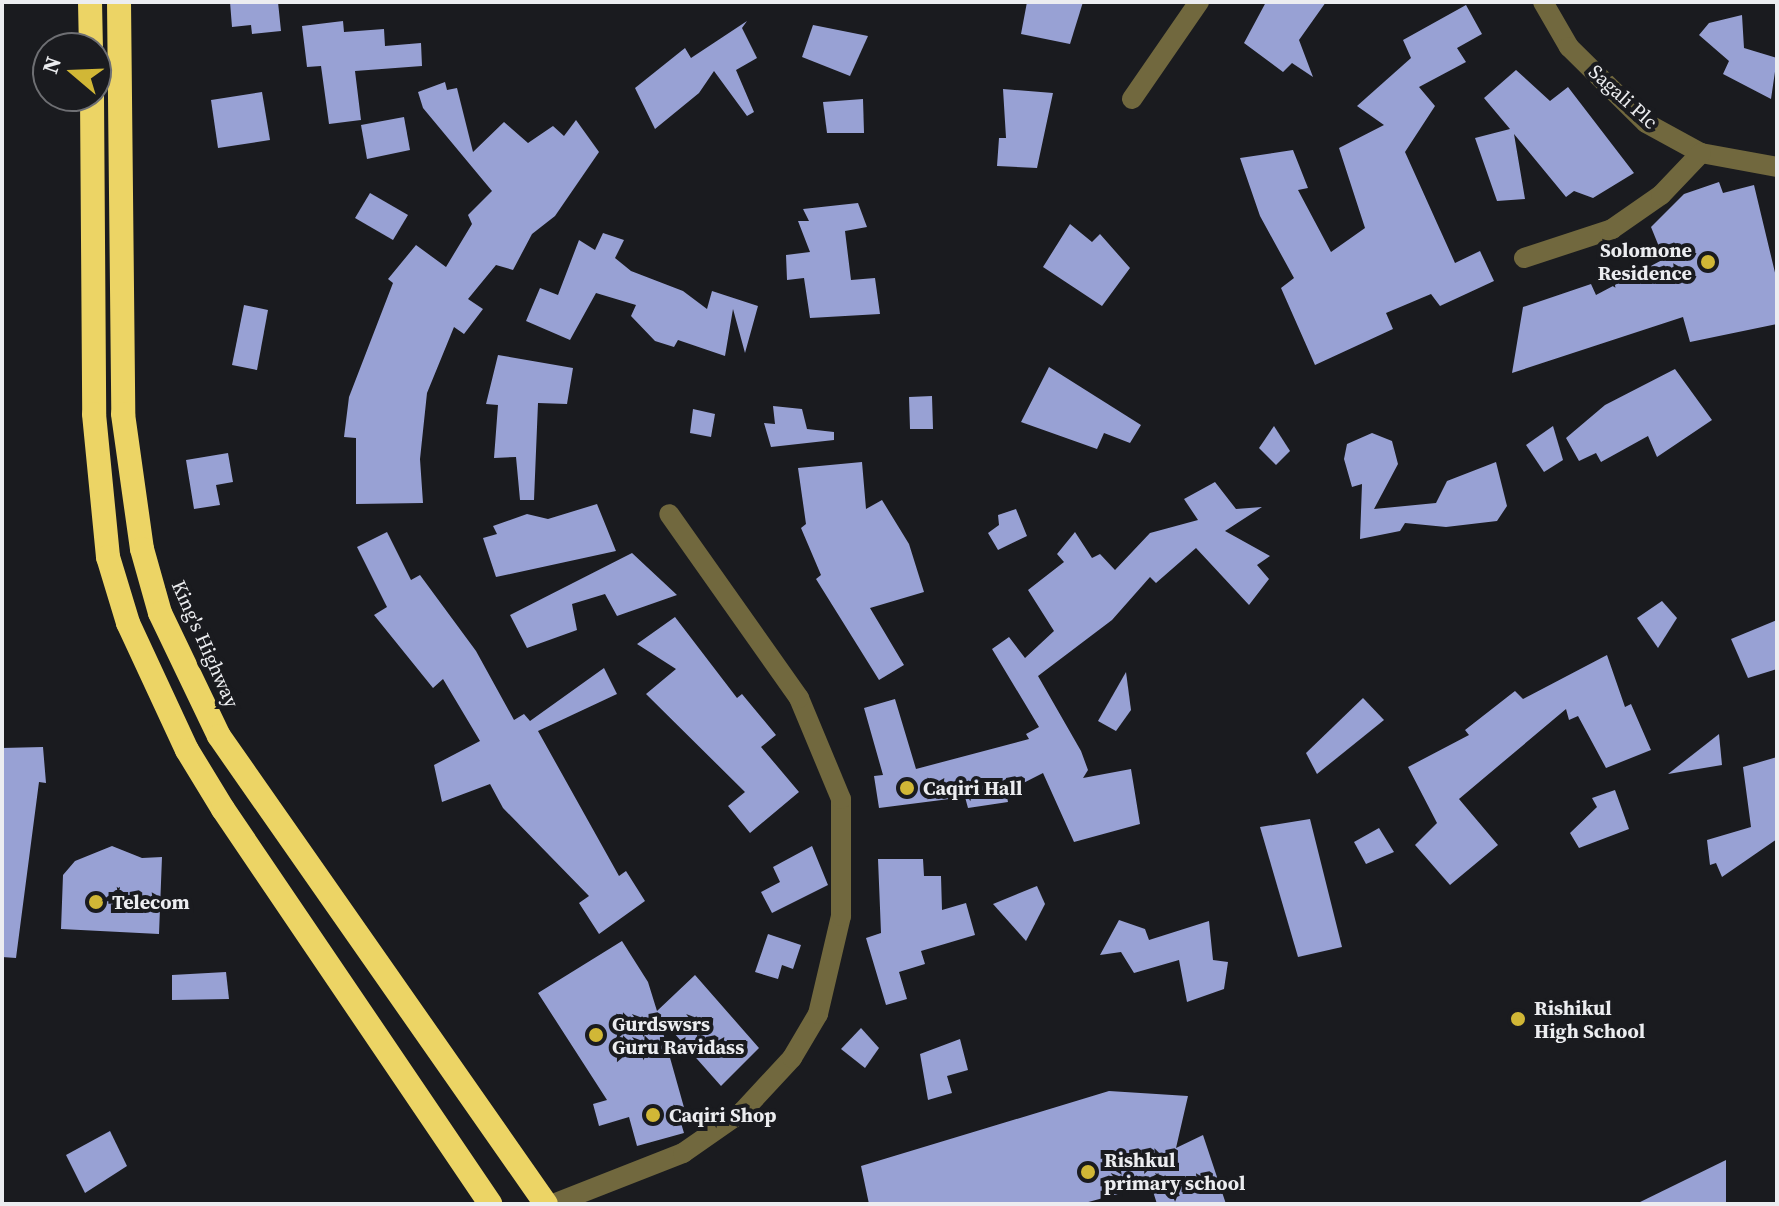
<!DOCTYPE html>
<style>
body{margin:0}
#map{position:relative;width:1779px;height:1206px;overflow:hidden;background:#1a1b1f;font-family:"Source Serif 4",serif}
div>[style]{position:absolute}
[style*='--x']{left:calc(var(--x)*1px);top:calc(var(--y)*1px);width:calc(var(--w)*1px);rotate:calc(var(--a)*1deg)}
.building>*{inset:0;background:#98a1d4}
.street>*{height:20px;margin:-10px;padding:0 10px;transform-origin:10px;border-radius:10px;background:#71683e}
.highway>*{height:24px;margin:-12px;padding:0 12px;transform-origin:12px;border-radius:12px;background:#ecd465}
.dots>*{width:22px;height:22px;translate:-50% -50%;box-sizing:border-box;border:4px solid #1a1b1f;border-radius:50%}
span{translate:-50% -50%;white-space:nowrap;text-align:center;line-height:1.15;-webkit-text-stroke:8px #1a1b1f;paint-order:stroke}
.street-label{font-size:20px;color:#ecedf0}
.poi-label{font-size:20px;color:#ecedf0;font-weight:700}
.right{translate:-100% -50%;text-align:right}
.left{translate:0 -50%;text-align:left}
.frame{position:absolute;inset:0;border:4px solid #ecedf0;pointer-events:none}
.north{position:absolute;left:32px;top:32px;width:80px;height:80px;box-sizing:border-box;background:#1a1b1f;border:2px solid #6e6f73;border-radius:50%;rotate:289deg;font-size:22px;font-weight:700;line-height:32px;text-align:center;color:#ecedf0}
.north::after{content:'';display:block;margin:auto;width:28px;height:36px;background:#d1b736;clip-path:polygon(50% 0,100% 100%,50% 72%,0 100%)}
</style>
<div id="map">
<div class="building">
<i style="clip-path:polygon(230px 2px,278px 2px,281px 31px,252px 34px,251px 25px,232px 27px)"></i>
<i style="clip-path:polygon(1027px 2px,1083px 2px,1070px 44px,1021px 34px)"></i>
<i style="clip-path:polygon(1266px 2px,1326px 2px,1299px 40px,1313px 77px,1292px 63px,1283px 72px,1244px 43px)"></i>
<i style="clip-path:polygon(1466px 5px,1482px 34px,1457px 48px,1466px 62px,1419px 87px,1435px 106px,1405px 152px,1455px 263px,1480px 251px,1494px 281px,1440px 306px,1431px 294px,1386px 313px,1393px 329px,1315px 365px,1281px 288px,1294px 278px,1260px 216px,1240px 158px,1293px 150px,1308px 188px,1298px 190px,1331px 252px,1365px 228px,1339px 148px,1384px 125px,1357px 106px,1411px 58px,1403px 40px)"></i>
<i style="clip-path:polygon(1742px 15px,1744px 48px,1777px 58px,1771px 99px,1723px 74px,1729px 61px,1699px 35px,1709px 23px)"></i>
<i style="clip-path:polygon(343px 21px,344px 32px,384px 29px,385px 46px,421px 43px,422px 66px,355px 71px,361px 120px,329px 124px,321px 66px,307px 67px,302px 26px)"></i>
<i style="clip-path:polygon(747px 21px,742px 28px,757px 58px,736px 70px,754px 112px,747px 116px,714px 71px,699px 93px,655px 129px,635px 88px,685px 48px,691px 58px)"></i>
<i style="clip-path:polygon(813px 25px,868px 36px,850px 76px,802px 57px)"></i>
<i style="clip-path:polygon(1516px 70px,1550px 101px,1568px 87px,1634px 173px,1593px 198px,1574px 191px,1566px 197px,1514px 134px,1525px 199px,1497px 201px,1475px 138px,1510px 129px,1484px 98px)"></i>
<i style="clip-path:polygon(445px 82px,447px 90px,457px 88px,473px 152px,504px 122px,528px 143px,553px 126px,564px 136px,576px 120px,599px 152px,555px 216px,532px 234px,513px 270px,496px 265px,468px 299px,483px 309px,464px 334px,454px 327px,427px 393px,420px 459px,423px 503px,356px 504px,356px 438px,344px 437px,349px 397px,393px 283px,388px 279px,416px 245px,446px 267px,472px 224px,468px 215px,492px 191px,423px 108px,418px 92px)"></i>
<i style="clip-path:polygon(1003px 89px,1053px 93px,1037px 168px,997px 166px,999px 138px,1006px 138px)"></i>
<i style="clip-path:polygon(262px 92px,270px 140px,218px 148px,211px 100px)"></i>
<i style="clip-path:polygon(863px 99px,864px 133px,827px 133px,823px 102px)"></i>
<i style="clip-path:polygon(404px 117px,410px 150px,367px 159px,361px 125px)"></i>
<i style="clip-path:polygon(1719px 182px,1723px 193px,1754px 185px,1777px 281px,1777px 324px,1690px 342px,1683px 317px,1512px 373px,1523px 307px,1591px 284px,1596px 295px,1664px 259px,1651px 227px,1684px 194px)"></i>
<i style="clip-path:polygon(370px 193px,408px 215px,393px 240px,355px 218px)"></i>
<i style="clip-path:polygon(858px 203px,867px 227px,845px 231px,851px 280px,875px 278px,880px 314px,810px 318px,804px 278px,787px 280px,786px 255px,810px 252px,798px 221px,809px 221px,803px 209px)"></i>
<i style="clip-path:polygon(1070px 224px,1092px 242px,1100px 234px,1130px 268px,1102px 306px,1043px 267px)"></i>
<i style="clip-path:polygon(603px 233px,624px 240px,615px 258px,631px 271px,683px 291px,707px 309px,712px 291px,758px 306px,745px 353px,733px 309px,725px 356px,678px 340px,674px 347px,655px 341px,631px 316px,636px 305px,596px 293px,570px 340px,526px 321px,540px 288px,558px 295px,579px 240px,595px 250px)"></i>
<i style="clip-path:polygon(244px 305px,268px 310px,257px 370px,232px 365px)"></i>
<i style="clip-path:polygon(498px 355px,573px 368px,567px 404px,538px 403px,534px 500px,520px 500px,516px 457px,494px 458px,498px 405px,486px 404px)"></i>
<i style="clip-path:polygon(1049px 367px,1141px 425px,1130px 443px,1104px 433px,1097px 449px,1021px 422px)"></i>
<i style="clip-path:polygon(1675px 369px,1712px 420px,1657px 457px,1648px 436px,1601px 462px,1596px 453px,1579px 461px,1566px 438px,1605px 405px)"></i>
<i style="clip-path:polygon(932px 396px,933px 429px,910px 429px,909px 397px)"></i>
<i style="clip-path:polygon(773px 406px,802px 409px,807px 429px,834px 432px,834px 440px,771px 447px,764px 423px,775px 424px)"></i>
<i style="clip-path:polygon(693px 409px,715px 414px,711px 437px,690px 433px)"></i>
<i style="clip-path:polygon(1274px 426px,1290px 451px,1276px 465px,1259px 448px)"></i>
<i style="clip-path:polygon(1553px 426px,1563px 460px,1544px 472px,1526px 445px)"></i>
<i style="clip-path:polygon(1372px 433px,1392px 441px,1398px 464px,1374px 509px,1436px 503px,1447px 481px,1496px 462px,1507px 506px,1497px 521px,1446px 527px,1405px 523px,1400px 531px,1360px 539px,1362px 484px,1352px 487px,1344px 459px,1347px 444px)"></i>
<i style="clip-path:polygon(228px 453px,233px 482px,216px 485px,220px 505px,194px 509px,186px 460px)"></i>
<i style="clip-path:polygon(862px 462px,866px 509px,882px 500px,909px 544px,924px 592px,870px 608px,904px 665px,879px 680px,816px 579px,821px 575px,801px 528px,806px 524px,798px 468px)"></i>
<i style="clip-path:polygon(1215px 482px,1236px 509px,1262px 507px,1225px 531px,1270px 556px,1257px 565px,1269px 579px,1249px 605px,1196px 548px,1156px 583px,1150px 577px,1112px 620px,1038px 676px,1081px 751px,1088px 770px,1083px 778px,1131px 769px,1140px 824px,1074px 842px,1043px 773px,1006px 792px,1008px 802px,968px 808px,965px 797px,879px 808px,874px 776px,883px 775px,864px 708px,895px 699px,916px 769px,1029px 739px,1026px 734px,1039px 727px,992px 649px,1009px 637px,1025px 658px,1054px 631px,1028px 590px,1064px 562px,1057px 554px,1075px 532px,1092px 558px,1100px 554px,1115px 570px,1150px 533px,1198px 520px,1184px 499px)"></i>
<i style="clip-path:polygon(597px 504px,616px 551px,496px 577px,483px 538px,497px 534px,493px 526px,527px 514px,548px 519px)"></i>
<i style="clip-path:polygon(1016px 509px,1027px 536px,998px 550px,988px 533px,999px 525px,998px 515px)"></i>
<i style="clip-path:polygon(387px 532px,411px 580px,420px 575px,476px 651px,514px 720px,524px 714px,530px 721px,604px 668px,617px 694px,538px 731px,619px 876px,626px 871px,645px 901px,599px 934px,579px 903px,589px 896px,503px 808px,490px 784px,442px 802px,434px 765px,480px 741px,443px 679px,433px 688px,374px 615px,387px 607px,357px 547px)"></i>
<i style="clip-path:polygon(632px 553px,677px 595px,617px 616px,605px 594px,572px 604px,577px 630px,527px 648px,510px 615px)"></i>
<i style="clip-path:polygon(1662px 601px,1677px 618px,1658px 648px,1637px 618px)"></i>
<i style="clip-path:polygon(675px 617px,737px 698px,742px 694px,776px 735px,761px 747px,799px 792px,750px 833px,728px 806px,745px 792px,646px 694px,676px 669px,637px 644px)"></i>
<i style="clip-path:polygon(1777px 620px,1777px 669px,1748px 678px,1731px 639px)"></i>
<i style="clip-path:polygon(1607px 655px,1625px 707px,1631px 704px,1651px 750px,1606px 768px,1578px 716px,1569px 720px,1566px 709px,1459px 799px,1498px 845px,1450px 885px,1415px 845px,1437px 823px,1408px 767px,1469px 735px,1465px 730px,1515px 691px,1523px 699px)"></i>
<i style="clip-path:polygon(1126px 672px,1131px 710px,1116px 731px,1098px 721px)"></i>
<i style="clip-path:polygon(1363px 698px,1384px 720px,1317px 774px,1306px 753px)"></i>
<i style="clip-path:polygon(1719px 734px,1722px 765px,1668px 774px)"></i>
<i style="clip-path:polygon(43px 747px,46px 783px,39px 782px,16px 958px,2px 957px,2px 748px)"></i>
<i style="clip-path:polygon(1777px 757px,1777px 839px,1722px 877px,1716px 863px,1710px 865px,1707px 840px,1751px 827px,1743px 767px)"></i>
<i style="clip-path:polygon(1615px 790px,1629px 829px,1579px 848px,1570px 833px,1597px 807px,1592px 798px)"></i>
<i style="clip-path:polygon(1310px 819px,1342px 947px,1298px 957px,1260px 827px)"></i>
<i style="clip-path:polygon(1379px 828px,1394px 852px,1366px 864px,1354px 842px)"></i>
<i style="clip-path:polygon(112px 846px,142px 858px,162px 857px,159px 934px,61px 929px,63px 875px,75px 861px)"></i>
<i style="clip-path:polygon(812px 846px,828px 885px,772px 913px,761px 892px,780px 882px,773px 867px)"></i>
<i style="clip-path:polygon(878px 859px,923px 859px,924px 876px,941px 876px,942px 910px,966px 903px,975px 935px,921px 951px,925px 964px,899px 972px,907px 999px,886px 1005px,866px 938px,881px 933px)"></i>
<i style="clip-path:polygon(1037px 886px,1045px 904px,1026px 941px,993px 904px)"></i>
<i style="clip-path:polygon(1119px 920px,1145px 929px,1149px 940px,1209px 921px,1213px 960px,1228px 962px,1224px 989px,1187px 1002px,1179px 960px,1134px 973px,1121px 952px,1100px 955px)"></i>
<i style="clip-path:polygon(768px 934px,801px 945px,793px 969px,782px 965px,778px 979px,755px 972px)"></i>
<i style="clip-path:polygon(622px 941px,648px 982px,657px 1011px,695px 975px,759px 1048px,721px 1086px,658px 1015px,685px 1111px,678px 1113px,684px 1133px,637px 1146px,629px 1117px,599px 1126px,593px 1104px,607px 1100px,538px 993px)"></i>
<i style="clip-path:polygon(226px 972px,229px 999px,172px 1000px,172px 975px)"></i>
<i style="clip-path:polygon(861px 1028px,879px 1048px,865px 1068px,841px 1049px)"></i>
<i style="clip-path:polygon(960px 1039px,968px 1070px,947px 1076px,952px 1093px,928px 1100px,920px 1054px)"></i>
<i style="clip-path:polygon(1109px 1091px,1188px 1096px,1176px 1148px,1203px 1135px,1226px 1204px,1157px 1204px,1151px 1185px,1081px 1204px,869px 1204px,861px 1166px)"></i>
<i style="clip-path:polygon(110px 1131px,127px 1166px,85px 1193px,66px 1155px)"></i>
<i style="clip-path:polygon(1726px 1160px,1726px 1204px,1636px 1204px)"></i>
</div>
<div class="street">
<i style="--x:1543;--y:2;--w:52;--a:60"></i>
<i style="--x:1569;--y:47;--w:108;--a:44.6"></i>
<i style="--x:1646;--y:123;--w:63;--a:28.6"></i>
<i style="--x:1701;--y:153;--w:77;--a:10.4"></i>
<i style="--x:1132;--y:99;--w:118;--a:-55.4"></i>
<i style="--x:1524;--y:258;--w:93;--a:-18.2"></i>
<i style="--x:1612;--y:229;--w:60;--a:-34.8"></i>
<i style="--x:1661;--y:195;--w:58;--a:-46.4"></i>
<i style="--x:553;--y:1204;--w:140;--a:-21.4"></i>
<i style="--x:683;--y:1153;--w:72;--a:-34.8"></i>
<i style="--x:742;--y:1112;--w:74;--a:-47.2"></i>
<i style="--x:792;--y:1058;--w:51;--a:-59.4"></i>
<i style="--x:818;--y:1014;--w:101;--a:-76.8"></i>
<i style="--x:841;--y:916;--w:117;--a:-90"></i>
<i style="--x:841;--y:799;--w:109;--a:-112.6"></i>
<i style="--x:799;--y:698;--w:225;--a:-125.2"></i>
</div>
<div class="highway">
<i style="--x:90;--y:2;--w:46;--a:88.8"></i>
<i style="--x:119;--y:2;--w:412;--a:89.4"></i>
<i style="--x:123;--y:414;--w:136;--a:82"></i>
<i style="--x:142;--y:549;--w:66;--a:74.3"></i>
<i style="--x:160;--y:613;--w:136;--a:64.4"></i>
<i style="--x:219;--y:736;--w:571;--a:55.06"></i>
<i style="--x:92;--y:96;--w:318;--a:89.6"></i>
<i style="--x:94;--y:414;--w:144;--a:84.4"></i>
<i style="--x:108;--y:557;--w:69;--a:73.1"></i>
<i style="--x:128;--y:623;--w:140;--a:65.1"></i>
<i style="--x:187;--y:750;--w:69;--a:58.6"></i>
<i style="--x:223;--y:809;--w:477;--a:55.9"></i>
</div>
<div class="dots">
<i style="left:1708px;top:262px;background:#d1b736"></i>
<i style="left:907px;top:788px;background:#d1b736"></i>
<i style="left:96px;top:902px;background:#d1b736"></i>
<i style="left:1518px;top:1019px;background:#d1b736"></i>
<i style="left:596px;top:1035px;background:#d1b736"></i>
<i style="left:653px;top:1115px;background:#d1b736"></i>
<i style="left:1088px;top:1172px;background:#d1b736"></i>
</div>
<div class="street-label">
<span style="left:1623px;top:97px;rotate:42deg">Sagali Plc</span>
<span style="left:205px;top:644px;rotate:66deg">King's Highway</span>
</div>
<div class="poi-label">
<span class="right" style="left:1692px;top:262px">Solomone<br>Residence</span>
<span class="left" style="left:923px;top:788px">Caqiri Hall</span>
<span class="left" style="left:112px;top:902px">Telecom</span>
<span class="left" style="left:1534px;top:1020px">Rishikul<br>High School</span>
<span class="left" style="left:612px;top:1036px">Gurdswsrs<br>Guru Ravidass</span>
<span class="left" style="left:669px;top:1115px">Caqiri Shop</span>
<span class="left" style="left:1104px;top:1172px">Rishkul<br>primary school</span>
</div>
<div class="frame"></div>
<div class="north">N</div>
</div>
